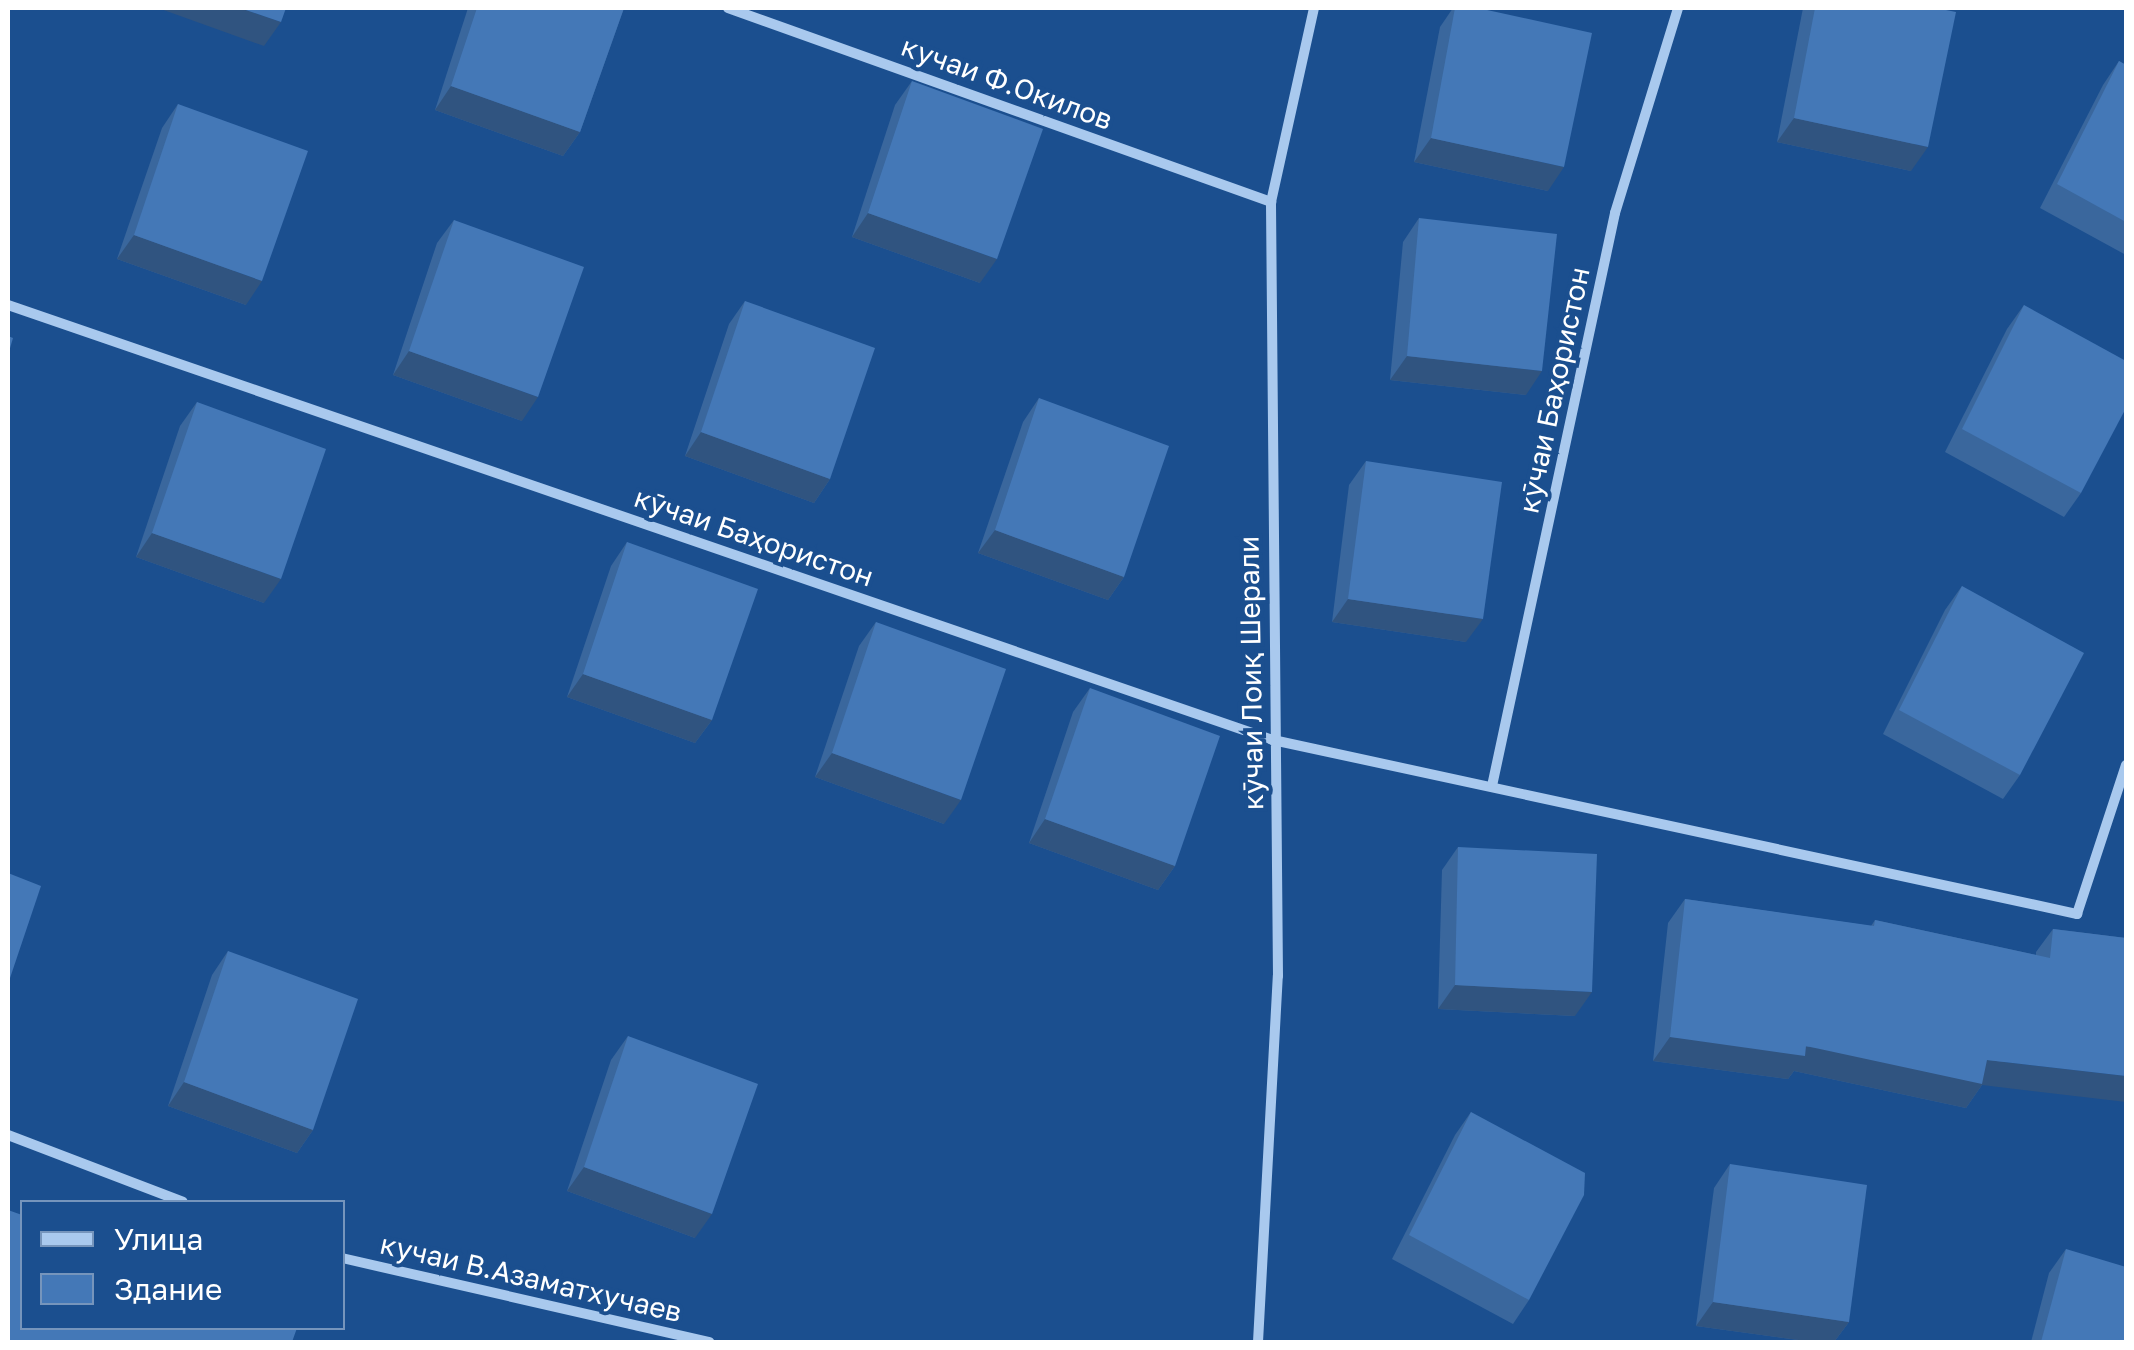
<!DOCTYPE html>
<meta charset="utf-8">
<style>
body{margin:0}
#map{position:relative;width:2134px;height:1350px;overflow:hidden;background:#1b4f8f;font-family:"Golos Text",sans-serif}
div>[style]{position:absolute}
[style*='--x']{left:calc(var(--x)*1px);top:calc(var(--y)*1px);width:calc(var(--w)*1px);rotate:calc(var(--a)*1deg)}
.street>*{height:10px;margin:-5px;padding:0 5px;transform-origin:5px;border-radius:5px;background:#a9c9ee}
.wall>*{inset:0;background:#3a679d}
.shaded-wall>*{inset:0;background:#305480}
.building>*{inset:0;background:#4478b7}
span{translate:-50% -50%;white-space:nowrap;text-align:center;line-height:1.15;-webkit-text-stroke:8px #1b4f8f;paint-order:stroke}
.street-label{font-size:28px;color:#fff}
.frame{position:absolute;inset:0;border:10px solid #fff;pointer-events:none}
.legend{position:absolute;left:20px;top:1200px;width:325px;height:130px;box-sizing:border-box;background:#1b4f8f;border:2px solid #7695bc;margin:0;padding:12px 18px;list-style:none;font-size:30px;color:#fff}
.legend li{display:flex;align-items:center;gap:20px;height:50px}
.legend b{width:50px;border:2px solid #7695bc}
</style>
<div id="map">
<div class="street">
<i style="--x:728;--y:8;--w:577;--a:19.66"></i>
<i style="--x:8;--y:305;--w:1338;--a:18.98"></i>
<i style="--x:1273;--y:740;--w:823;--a:12.21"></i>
<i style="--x:2077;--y:914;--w:157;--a:-71.8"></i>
<i style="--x:1492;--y:786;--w:586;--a:-77.88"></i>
<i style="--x:1615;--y:213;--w:214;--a:-72.9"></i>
<i style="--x:8;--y:1135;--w:187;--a:20.9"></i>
<i style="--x:342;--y:1258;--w:377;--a:12.9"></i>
<i style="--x:1258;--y:1342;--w:367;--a:-86.9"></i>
<i style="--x:1278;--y:976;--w:774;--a:-90.52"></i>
<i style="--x:1271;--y:202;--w:199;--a:-77.5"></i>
</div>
<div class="wall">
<i style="clip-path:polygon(468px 8px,624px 8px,580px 132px,563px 156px,435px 110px)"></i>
<i style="clip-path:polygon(1453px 8px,1478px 8px,1548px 191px,1414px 162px,1440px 27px)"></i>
<i style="clip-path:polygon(1803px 8px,1936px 8px,1911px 171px,1777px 142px)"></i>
<i style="clip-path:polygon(2119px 61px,2126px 65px,2126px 255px,2040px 208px,2103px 85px)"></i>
<i style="clip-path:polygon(912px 81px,980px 283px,852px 237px,895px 105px)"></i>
<i style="clip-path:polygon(178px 104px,246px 305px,117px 259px,162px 128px)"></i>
<i style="clip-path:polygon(1419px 218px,1526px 395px,1390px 380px,1403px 242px)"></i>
<i style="clip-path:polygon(454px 220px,522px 421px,393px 375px,437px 243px)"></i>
<i style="clip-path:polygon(745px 301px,830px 479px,814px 503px,685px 456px,729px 324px)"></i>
<i style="clip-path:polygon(2024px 305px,2081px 493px,2064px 517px,1945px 452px,2007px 329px)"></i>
<i style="clip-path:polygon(1039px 398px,1124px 577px,1108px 600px,978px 553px,1023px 422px)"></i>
<i style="clip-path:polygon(197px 402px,264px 603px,136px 557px,180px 426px)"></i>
<i style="clip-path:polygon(1366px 461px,1466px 642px,1332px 622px,1349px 485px)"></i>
<i style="clip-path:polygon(627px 542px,712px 720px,695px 743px,567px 697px,611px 566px)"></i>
<i style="clip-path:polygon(1962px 586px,2020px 775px,2003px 799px,1883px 734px,1945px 610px)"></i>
<i style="clip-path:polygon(876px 622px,944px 824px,815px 777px,859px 646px)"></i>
<i style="clip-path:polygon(1090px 688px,1175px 866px,1158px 890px,1029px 843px,1073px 712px)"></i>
<i style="clip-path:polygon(1458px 847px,1575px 1016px,1438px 1009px,1442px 870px)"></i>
<i style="clip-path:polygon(1685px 899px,1871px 926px,1875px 920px,2036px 955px,2036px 952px,2053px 929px,2126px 938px,1982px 1085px,1966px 1108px,1794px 1071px,1788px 1079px,1653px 1061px,1668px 923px)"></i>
<i style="clip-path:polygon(228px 951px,313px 1130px,297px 1153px,168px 1106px,212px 975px)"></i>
<i style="clip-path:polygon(628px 1036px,695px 1238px,567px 1191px,611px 1060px)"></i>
<i style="clip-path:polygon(1471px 1112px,1529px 1300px,1513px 1324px,1392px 1259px,1455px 1135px)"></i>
<i style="clip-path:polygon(1730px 1164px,1849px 1322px,1834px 1342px,1813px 1342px,1696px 1326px,1714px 1188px)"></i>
<i style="clip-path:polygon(2066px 1249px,2126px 1342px,2031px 1342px,2049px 1273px)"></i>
</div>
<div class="shaded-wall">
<i style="clip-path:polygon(158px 8px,240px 8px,281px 22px,264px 46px)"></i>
<i style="clip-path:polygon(451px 86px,580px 132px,563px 156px,435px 110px)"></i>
<i style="clip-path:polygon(1794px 118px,1928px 147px,1911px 171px,1777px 142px)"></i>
<i style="clip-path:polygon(1431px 138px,1564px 167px,1548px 191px,1414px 162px)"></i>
<i style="clip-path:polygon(868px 213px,997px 259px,980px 283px,852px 237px)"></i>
<i style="clip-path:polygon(134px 235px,262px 281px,246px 305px,117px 259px)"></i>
<i style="clip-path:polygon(409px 351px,538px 397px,522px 421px,393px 375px)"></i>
<i style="clip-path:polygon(1407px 356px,1542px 371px,1526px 395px,1390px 380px)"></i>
<i style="clip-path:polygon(701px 432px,830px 479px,814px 503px,685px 456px)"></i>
<i style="clip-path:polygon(995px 530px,1124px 577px,1108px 600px,978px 553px)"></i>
<i style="clip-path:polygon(152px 533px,281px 579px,264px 603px,136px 557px)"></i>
<i style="clip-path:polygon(1348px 599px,1483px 619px,1466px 642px,1332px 622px)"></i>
<i style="clip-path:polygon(583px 674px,712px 720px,695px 743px,567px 697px)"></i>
<i style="clip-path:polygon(832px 753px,961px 800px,944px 824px,815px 777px)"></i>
<i style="clip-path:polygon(1045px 819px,1175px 866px,1158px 890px,1029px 843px)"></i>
<i style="clip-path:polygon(1455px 985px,1592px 992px,1575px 1016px,1438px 1009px)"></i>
<i style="clip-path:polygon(1670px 1037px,1987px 1060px,2126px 1076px,2126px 1102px,1982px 1085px,1966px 1108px,1794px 1071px,1788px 1079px,1653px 1061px)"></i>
<i style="clip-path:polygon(184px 1082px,313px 1130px,297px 1153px,168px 1106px)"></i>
<i style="clip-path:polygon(584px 1167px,712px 1214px,695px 1238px,567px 1191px)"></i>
<i style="clip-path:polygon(1713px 1302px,1849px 1322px,1834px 1342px,1813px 1342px,1696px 1326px)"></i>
</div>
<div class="building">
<i style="clip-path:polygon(240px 8px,286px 8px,281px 22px)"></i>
<i style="clip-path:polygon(477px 8px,624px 8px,580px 132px,451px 86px)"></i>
<i style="clip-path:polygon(1455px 8px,1478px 8px,1592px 33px,1564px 167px,1431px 138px)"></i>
<i style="clip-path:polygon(1815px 8px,1936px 8px,1956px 12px,1928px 147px,1794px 118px)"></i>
<i style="clip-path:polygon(2119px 61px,2126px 65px,2126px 222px,2057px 184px)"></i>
<i style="clip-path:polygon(912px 81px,1043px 129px,997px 259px,868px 213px)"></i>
<i style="clip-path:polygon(178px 104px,308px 151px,262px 281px,134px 235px)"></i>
<i style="clip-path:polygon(1419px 218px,1557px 234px,1542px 371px,1407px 356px)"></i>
<i style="clip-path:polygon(454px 220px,584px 267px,538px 397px,409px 351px)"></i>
<i style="clip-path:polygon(745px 301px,875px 348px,830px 479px,701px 432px)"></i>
<i style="clip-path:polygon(2024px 305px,2126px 361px,2126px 408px,2081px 493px,1962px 429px)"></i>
<i style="clip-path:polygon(8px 336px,13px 338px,8px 355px)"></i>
<i style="clip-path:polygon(1039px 398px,1169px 446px,1124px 577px,995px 530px)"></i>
<i style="clip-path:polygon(197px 402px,326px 449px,281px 579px,152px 533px)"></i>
<i style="clip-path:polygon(1366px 461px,1502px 482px,1483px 619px,1348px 599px)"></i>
<i style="clip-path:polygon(627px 542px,758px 589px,712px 720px,583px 674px)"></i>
<i style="clip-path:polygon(1962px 586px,2084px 653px,2020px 775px,1899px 710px)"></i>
<i style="clip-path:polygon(876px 622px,1006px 669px,961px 800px,832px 753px)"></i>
<i style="clip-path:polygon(1090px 688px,1220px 736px,1175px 866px,1045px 819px)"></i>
<i style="clip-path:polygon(1458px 847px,1597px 854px,1592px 992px,1455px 985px)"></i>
<i style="clip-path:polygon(8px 873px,41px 886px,8px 984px)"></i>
<i style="clip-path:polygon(1685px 899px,1874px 926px,1875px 920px,2050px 958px,2053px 929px,2126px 938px,2126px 1076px,1987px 1060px,1982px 1084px,1806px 1046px,1805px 1056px,1670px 1037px)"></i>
<i style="clip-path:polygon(228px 951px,358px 999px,313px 1130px,184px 1082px)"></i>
<i style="clip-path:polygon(628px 1036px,758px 1084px,712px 1214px,584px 1167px)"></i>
<i style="clip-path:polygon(1471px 1112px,1585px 1173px,1584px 1195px,1529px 1300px,1409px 1235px)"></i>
<i style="clip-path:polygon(1730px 1164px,1867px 1185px,1849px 1322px,1713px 1302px)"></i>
<i style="clip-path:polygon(8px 1210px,22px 1215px,22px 1328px,297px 1328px,292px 1342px,8px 1342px)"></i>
<i style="clip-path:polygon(2066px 1249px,2126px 1267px,2126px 1342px,2041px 1342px)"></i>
</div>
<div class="street-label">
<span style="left:1007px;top:83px;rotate:20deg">кучаи Ф.Окилов</span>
<span style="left:1554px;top:390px;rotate:-78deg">кӯчаи Баҳористон</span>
<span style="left:754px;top:537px;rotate:19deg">кӯчаи Баҳористон</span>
<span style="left:1251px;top:673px;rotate:-91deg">кӯчаи Лоиқ Шерали</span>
<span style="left:531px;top:1278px;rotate:13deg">кучаи В.Азаматхучаев</span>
</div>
<div class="frame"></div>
<ul class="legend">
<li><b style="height:12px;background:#a9c9ee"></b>Улица</li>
<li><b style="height:28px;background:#4478b7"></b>Здание</li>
</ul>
</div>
